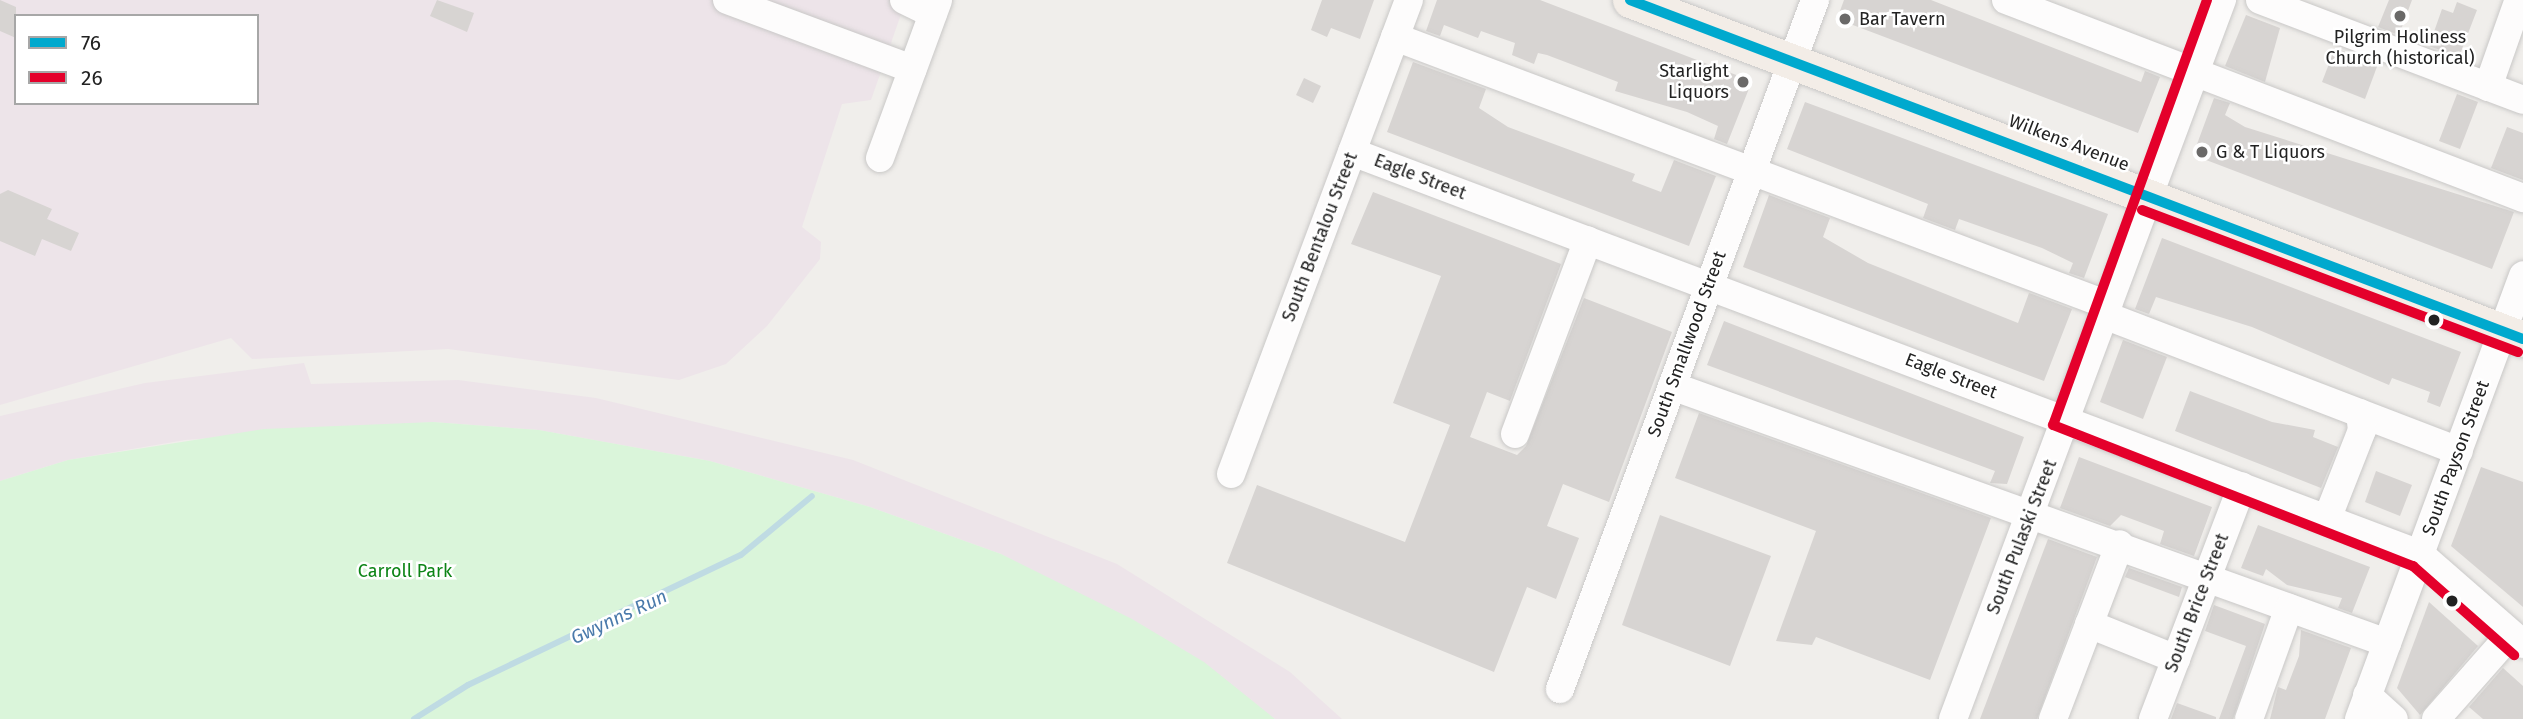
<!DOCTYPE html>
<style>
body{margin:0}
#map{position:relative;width:2523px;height:719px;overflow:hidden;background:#f0eeeb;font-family:"Fira Sans",sans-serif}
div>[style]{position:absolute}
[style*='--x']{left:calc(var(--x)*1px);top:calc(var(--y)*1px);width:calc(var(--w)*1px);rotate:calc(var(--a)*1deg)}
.industrial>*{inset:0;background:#ede4e9}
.park>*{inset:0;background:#daf5da}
.stream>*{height:6px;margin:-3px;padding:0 3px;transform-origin:3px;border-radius:3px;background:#bfdbe3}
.building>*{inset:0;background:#d7d4d2}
.roads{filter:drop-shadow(0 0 2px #c9c8c7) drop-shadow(0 0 2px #c9c8c7)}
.minor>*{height:28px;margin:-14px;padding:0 14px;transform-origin:14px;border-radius:14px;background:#fdfcfc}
.major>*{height:35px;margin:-17.5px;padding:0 17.5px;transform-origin:17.5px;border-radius:17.5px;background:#f3ede7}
.bus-1>*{height:10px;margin:-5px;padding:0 5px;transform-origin:5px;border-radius:5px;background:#00a9ce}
.bus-2>*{height:10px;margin:-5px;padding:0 5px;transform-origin:5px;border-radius:5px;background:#e4002b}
.dots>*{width:19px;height:19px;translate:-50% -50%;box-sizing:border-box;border:4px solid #fff;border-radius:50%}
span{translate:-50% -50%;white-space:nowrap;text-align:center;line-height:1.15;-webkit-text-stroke:5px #fff;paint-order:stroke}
.poi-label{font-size:18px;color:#222}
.left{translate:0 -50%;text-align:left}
.right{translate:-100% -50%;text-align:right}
.street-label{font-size:18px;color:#222}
.park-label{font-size:18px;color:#0c8416}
.water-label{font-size:19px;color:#4a7aab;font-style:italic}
.legend{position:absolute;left:14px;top:14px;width:245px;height:91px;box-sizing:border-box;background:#fff;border:2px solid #a7a7a7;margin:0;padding:9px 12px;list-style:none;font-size:21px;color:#222}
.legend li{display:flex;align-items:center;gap:14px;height:35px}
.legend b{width:35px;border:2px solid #a7a7a7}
</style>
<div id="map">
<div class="industrial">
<i style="clip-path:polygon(evenodd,0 0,906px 0,871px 100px,842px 104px,802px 227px,821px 242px,820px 259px,767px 326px,726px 364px,679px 380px,448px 349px,252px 359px,231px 338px,0 405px,0 0,16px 16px,257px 16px,257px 103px,16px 103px,16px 16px)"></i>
<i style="clip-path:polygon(304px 363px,311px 384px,458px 380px,596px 398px,853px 460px,1117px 564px,1290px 672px,1342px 719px,1275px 719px,1001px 554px,870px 507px,710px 461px,539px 430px,433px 422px,185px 440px,68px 460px,0 481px,0 416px,145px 383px)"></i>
</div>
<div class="park">
<i style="clip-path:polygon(433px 422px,539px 430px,710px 461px,870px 507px,1001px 554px,1132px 619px,1204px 662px,1275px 719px,0 719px,0 481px,68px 460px,264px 429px)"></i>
</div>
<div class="stream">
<i style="--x:414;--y:719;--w:64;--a:-32.2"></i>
<i style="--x:468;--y:685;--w:302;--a:-25.5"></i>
<i style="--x:741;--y:555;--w:92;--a:-39.7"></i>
</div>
<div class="building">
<i style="clip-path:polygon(0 0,16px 7px,16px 38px,0 31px)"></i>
<i style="clip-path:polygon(437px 0,474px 13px,467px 32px,430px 16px)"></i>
<i style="clip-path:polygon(1322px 0,1374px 0,1360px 39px,1331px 28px,1327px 37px,1311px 30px)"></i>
<i style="clip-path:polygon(1437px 0,1540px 0,1752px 81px,1727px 144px,1714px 139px,1718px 126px,1687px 112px,1615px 91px,1618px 82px,1547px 55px,1538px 53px,1534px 64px,1512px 55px,1515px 43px,1495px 36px,1481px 31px,1478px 38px,1444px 25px,1440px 36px,1426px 31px)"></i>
<i style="clip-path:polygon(1844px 0,1931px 0,2141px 82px,2145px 71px,2160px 77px,2138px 133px,1837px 19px)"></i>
<i style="clip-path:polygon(2389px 0,2412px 0,2399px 35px,2378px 27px)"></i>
<i style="clip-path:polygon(2457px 2px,2477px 10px,2459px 57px,2429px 46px,2442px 9px,2453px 13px)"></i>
<i style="clip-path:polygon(2246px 15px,2280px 28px,2265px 82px,2225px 66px)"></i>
<i style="clip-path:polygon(2335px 48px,2378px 64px,2365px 99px,2322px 82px)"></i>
<i style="clip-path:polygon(1413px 62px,1486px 89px,1479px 108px,1508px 127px,1635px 174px,1632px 181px,1661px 192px,1674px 160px,1716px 176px,1689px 246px,1387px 132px)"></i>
<i style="clip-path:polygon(1304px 78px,1321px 86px,1313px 103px,1296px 95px)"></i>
<i style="clip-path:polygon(2457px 94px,2478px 102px,2460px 149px,2439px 141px)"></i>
<i style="clip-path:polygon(2214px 98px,2230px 103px,2225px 115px,2245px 127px,2514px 212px,2492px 269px,2193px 155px)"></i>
<i style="clip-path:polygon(1805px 102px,2108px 214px,2084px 278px,2069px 273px,2073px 263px,2042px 248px,1959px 219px,1955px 230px,1923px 218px,1928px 204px,1787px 149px)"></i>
<i style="clip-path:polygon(2507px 127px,2523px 133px,2523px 180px,2491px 168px)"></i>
<i style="clip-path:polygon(8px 190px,52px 209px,47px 219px,79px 233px,71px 251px,42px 239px,35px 256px,0 241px,0 194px)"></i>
<i style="clip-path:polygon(1373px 192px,1561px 264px,1510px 401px,1487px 392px,1470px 437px,1517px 455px,1526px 446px,1584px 298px,1672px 332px,1609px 502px,1563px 484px,1547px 526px,1579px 538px,1556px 599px,1527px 587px,1494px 672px,1227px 563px,1257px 485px,1405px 542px,1450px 425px,1393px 403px,1441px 276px,1351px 244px)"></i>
<i style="clip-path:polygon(1769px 195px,1830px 218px,1823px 237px,1868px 263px,2018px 323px,2029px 293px,2072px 309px,2044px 381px,1743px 267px)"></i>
<i style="clip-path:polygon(2162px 238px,2461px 352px,2440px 407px,2427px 402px,2430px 392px,2392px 378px,2389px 385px,2252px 327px,2156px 297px,2149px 314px,2135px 309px)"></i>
<i style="clip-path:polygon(1724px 321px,2024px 437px,2007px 484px,1990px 483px,1995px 471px,1707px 365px)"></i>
<i style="clip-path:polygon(2123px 340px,2167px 357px,2143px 419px,2100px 402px)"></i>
<i style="clip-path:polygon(2190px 391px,2272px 422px,2315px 430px,2313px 437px,2338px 447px,2321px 488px,2175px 431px)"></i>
<i style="clip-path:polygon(1699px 413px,1991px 518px,1930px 680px,1816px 637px,1812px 645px,1776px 641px,1816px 531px,1675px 478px)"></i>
<i style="clip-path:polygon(2079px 457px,2212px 507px,2194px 556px,2160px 544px,2164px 531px,2121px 515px,2110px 526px,2060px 508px)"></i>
<i style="clip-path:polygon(2481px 467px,2523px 482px,2523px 607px,2451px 546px)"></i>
<i style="clip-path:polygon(2376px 471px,2412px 485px,2400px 516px,2365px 502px)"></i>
<i style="clip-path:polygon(1660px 515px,1771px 556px,1730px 666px,1622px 625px)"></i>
<i style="clip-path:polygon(2258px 525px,2370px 567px,2352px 613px,2338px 608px,2342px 598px,2287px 585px,2266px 569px,2263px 576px,2241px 568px)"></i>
<i style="clip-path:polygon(2048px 539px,2097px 557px,2037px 719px,1980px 719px)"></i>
<i style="clip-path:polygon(2129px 568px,2182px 587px,2179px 597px,2125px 577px)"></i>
<i style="clip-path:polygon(2429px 602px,2478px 646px,2420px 715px,2397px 688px)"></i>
<i style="clip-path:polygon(2214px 605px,2265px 624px,2233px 719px,2219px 719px,2246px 646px,2205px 631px)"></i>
<i style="clip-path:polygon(2301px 630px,2351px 648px,2325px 719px,2270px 719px,2278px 687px,2286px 690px,2299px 656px)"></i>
<i style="clip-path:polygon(2503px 668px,2523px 686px,2523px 719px,2483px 719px,2469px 707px)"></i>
<i style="clip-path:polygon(2177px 703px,2216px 717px,2216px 719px,2171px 719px)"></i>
</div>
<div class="roads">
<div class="minor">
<i style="--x:727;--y:0;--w:198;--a:20.4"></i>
<i style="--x:904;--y:0;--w:32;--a:26"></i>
<i style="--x:2006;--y:0;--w:554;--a:20.96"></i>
<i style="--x:2260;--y:0;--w:281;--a:20.8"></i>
<i style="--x:1395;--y:37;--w:762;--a:20.6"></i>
<i style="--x:2488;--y:87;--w:90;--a:-70.6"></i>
<i style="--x:1352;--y:152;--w:1141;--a:20.63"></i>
<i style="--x:2420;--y:554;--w:137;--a:41.1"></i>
<i style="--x:880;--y:158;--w:168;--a:-69.8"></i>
<i style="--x:2104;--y:315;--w:380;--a:21"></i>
<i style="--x:1672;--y:386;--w:760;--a:19.77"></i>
<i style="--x:1515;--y:434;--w:207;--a:-69.4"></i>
<i style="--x:1231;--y:474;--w:506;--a:-69.42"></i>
<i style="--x:2327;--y:519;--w:96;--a:-68.5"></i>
<i style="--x:2362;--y:430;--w:17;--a:-97"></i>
<i style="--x:2089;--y:624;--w:94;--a:21.9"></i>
<i style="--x:1560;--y:689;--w:735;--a:-69.69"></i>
<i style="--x:2367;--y:695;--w:36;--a:42"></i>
<i style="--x:1953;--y:719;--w:768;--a:-69.49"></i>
<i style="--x:2053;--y:719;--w:187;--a:-69.1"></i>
<i style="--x:2153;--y:719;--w:249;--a:-69.1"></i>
<i style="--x:2249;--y:719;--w:118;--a:-70.2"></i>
<i style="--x:2359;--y:719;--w:473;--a:-69.7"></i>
<i style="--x:2436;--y:719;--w:113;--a:-48.6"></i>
</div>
<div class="major">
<i style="--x:1630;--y:0;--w:955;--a:20.79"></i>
</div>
</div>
<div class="bus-1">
<i style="--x:1630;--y:0;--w:955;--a:20.79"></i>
</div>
<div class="bus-2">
<i style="--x:2207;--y:0;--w:452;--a:109.9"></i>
<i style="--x:2053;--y:425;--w:387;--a:21.4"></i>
<i style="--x:2413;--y:566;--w:135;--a:41.4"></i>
<i style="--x:2142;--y:210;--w:402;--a:20.7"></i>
</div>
<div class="dots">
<i style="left:2400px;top:16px;background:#6a6968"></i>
<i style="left:1845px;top:19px;background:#6a6968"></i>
<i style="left:1743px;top:82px;background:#6a6968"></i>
<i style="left:2202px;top:152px;background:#6a6968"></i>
<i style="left:2434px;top:320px;background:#222"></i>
<i style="left:2452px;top:601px;background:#222"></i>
</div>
<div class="poi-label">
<span class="left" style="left:1859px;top:19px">Bar Tavern</span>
<span style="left:2400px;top:48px">Pilgrim Holiness<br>Church (historical)</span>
<span class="right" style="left:1729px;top:82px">Starlight<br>Liquors</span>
<span class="left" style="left:2216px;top:152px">G &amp; T Liquors</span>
</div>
<div class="street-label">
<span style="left:2069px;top:143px;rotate:21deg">Wilkens Avenue</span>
<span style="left:1420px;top:177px;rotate:21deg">Eagle Street</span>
<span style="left:1320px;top:237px;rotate:-69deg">South Bentalou Street</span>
<span style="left:1687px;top:344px;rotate:-70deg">South Smallwood Street</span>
<span style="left:1951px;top:376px;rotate:21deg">Eagle Street</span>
<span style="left:2456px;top:458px;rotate:-70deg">South Payson Street</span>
<span style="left:2022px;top:537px;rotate:-69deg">South Pulaski Street</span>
<span style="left:2197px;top:603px;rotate:-69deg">South Brice Street</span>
</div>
<div class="park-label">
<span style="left:405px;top:571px">Carroll Park</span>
</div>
<div class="water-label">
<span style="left:619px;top:617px;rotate:-25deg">Gwynns Run</span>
</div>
<ul class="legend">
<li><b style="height:9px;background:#00a9ce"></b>76</li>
<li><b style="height:9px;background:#e4002b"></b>26</li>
</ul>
</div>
